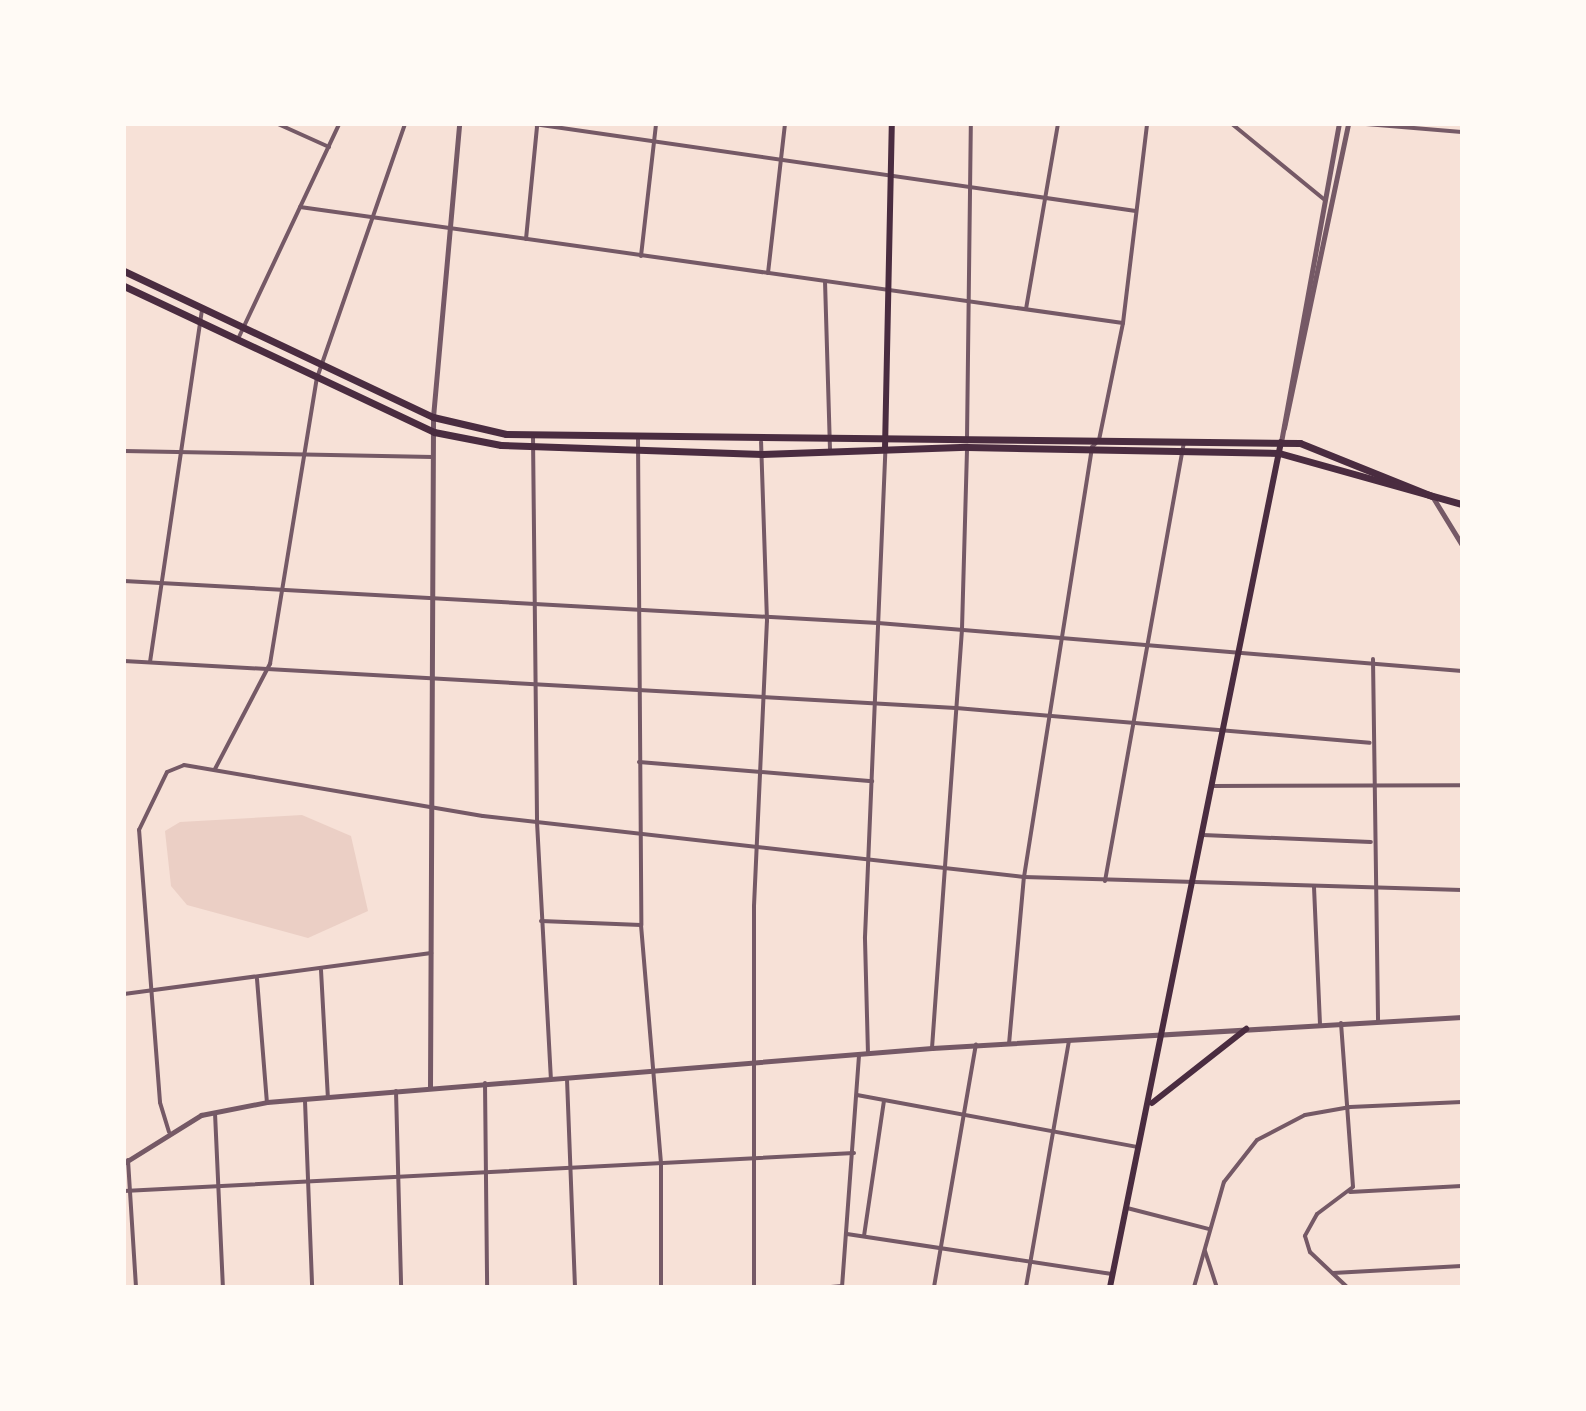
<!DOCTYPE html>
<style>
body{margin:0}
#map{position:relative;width:1586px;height:1411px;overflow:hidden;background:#f7e1d7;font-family:Jost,sans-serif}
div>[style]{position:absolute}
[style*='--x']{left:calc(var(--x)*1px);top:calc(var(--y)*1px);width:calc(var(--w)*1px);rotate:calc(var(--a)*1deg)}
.green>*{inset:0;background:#ebcfc5}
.minor>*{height:4px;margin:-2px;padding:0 2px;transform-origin:2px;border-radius:2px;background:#755966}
.tertiary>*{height:5px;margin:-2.5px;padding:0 2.5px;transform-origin:2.5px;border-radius:2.5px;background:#755966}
.secondary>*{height:6px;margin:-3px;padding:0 3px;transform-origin:3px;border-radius:3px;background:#4a2c40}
.primary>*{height:7px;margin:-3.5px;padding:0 3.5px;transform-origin:3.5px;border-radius:3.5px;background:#4a2c40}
span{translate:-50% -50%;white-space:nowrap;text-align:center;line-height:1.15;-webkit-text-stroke:6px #fffaf5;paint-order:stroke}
.frame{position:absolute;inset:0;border:126px solid #fffaf5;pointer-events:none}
</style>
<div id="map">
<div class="green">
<i style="clip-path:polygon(302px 815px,351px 836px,368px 911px,308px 938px,187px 905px,171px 886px,165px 831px,180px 822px)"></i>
</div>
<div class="minor">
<i style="--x:278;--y:124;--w:56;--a:24.3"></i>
<i style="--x:534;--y:124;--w:608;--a:8.22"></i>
<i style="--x:1232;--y:124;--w:120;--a:39.3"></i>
<i style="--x:1366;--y:124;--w:96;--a:4.8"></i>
<i style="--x:300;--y:207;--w:831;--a:8.02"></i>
<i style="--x:526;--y:239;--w:114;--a:-84.4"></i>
<i style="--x:641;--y:256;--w:133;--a:-83.5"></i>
<i style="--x:768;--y:273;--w:150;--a:-83.5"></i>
<i style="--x:825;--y:281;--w:170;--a:88.3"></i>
<i style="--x:1026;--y:309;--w:188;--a:-80.2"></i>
<i style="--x:238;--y:339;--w:238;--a:-64.8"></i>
<i style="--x:533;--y:436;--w:386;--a:89.4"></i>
<i style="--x:537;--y:822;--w:257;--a:86.9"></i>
<i style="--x:967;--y:438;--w:314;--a:-89.3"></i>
<i style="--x:638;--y:439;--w:486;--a:89.6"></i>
<i style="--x:641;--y:925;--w:240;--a:85.2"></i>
<i style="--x:661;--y:1164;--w:123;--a:90"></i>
<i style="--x:124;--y:451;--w:309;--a:1.1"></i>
<i style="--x:124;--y:581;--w:755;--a:3.19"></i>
<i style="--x:878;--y:623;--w:586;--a:4.7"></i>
<i style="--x:1373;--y:659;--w:362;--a:89.2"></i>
<i style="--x:124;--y:661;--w:833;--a:3.23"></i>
<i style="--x:956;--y:708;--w:415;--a:4.8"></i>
<i style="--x:150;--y:662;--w:356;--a:-81.6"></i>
<i style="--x:639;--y:762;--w:234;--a:4.7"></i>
<i style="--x:215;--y:769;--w:119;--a:-62.4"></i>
<i style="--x:270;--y:664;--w:290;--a:-80.7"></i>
<i style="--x:317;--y:378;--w:269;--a:-70.9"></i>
<i style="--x:1213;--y:786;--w:249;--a:-0.2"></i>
<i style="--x:1203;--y:835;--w:168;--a:2.4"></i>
<i style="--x:1105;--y:881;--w:446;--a:-79.8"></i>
<i style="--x:1314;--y:887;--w:138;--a:87.5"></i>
<i style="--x:541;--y:921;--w:100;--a:2.3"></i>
<i style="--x:321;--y:970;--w:128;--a:86.9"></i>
<i style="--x:257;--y:979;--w:123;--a:85.4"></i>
<i style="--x:124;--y:994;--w:310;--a:-7.6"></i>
<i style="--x:1341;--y:1023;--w:164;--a:85.8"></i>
<i style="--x:1353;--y:1187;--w:45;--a:143.1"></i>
<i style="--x:1317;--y:1214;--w:25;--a:119"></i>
<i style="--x:1305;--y:1236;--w:17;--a:73"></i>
<i style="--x:1310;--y:1252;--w:51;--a:43.4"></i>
<i style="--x:1009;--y:1044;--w:168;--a:-84.9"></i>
<i style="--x:1024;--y:877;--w:435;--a:-81"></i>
<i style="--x:1092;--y:447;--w:10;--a:-45"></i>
<i style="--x:1099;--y:440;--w:119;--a:-78.4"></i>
<i style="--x:1123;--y:323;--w:200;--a:-83.1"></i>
<i style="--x:932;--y:1048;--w:420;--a:-85.9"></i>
<i style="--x:962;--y:629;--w:182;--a:-88.4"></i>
<i style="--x:868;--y:1054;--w:117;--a:-91.5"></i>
<i style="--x:865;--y:937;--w:486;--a:-87.6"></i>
<i style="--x:567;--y:1079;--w:208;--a:87.8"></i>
<i style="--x:485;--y:1083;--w:204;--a:89.4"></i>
<i style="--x:396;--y:1091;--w:196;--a:88.5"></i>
<i style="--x:857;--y:1095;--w:286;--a:10.5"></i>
<i style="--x:305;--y:1101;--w:186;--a:87.8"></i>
<i style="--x:215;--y:1113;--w:174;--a:87.4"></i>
<i style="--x:169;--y:1132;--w:31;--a:-107"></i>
<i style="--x:160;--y:1102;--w:273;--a:-94.4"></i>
<i style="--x:139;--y:830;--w:64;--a:-64.2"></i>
<i style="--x:167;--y:772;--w:18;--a:-22"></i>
<i style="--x:184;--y:765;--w:303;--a:9.7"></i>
<i style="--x:483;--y:816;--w:544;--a:6.43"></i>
<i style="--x:1024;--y:877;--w:438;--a:1.7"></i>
<i style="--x:128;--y:1160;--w:127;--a:86.4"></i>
<i style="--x:124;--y:1191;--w:731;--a:-2.98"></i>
<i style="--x:1350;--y:1192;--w:112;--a:-3.1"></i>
<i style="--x:1127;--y:1208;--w:85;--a:14.4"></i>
<i style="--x:847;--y:1234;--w:268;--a:8.6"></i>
<i style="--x:864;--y:1236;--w:137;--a:-81.6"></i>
<i style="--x:1205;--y:1251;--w:38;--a:72"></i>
<i style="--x:1333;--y:1273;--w:129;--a:-3.1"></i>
<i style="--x:754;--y:1287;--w:381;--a:-90"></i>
<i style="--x:754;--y:906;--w:285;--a:-87.4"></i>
<i style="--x:767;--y:621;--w:179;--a:-91.9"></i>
<i style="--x:831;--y:1287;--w:11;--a:-5"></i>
<i style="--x:842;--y:1287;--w:232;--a:-85.8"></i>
<i style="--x:934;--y:1287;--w:246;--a:-80.2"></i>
<i style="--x:1026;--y:1287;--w:250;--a:-80.1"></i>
<i style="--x:1194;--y:1287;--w:109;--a:-74.1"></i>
<i style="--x:1224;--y:1182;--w:53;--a:-51.8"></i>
<i style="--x:1257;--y:1140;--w:54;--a:-27.5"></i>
<i style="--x:1305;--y:1115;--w:46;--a:-10.1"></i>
<i style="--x:1350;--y:1107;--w:112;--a:-2.6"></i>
</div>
<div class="tertiary">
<i style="--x:1284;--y:428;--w:311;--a:-78.1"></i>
<i style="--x:1281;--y:442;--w:323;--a:-79.7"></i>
<i style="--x:1432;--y:496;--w:57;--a:58.5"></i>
<i style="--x:430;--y:1088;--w:671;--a:-89.74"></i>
<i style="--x:433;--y:417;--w:294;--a:-84.9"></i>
<i style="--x:124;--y:1163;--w:91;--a:-31.9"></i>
<i style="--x:201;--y:1115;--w:67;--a:-11.1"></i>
<i style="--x:267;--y:1102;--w:667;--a:-4.64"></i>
<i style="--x:932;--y:1048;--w:531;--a:-3.35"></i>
</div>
<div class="secondary">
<i style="--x:885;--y:449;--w:325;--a:-88.8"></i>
<i style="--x:1152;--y:1103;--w:120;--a:-38.2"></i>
<i style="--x:1110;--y:1287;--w:862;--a:-78.56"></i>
</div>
<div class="primary">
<i style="--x:124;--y:271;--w:342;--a:25.3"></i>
<i style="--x:433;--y:417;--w:75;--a:13.1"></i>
<i style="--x:506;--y:434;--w:794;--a:0.65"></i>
<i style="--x:1300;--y:443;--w:142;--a:21.9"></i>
<i style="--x:124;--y:286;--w:343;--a:25.2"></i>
<i style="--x:434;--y:432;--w:68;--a:11"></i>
<i style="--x:501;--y:445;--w:261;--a:2"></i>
<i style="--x:762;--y:454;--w:205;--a:-2"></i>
<i style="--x:967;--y:447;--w:312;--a:1.1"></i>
<i style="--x:1279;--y:453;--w:190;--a:15.6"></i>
</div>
<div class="frame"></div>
</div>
